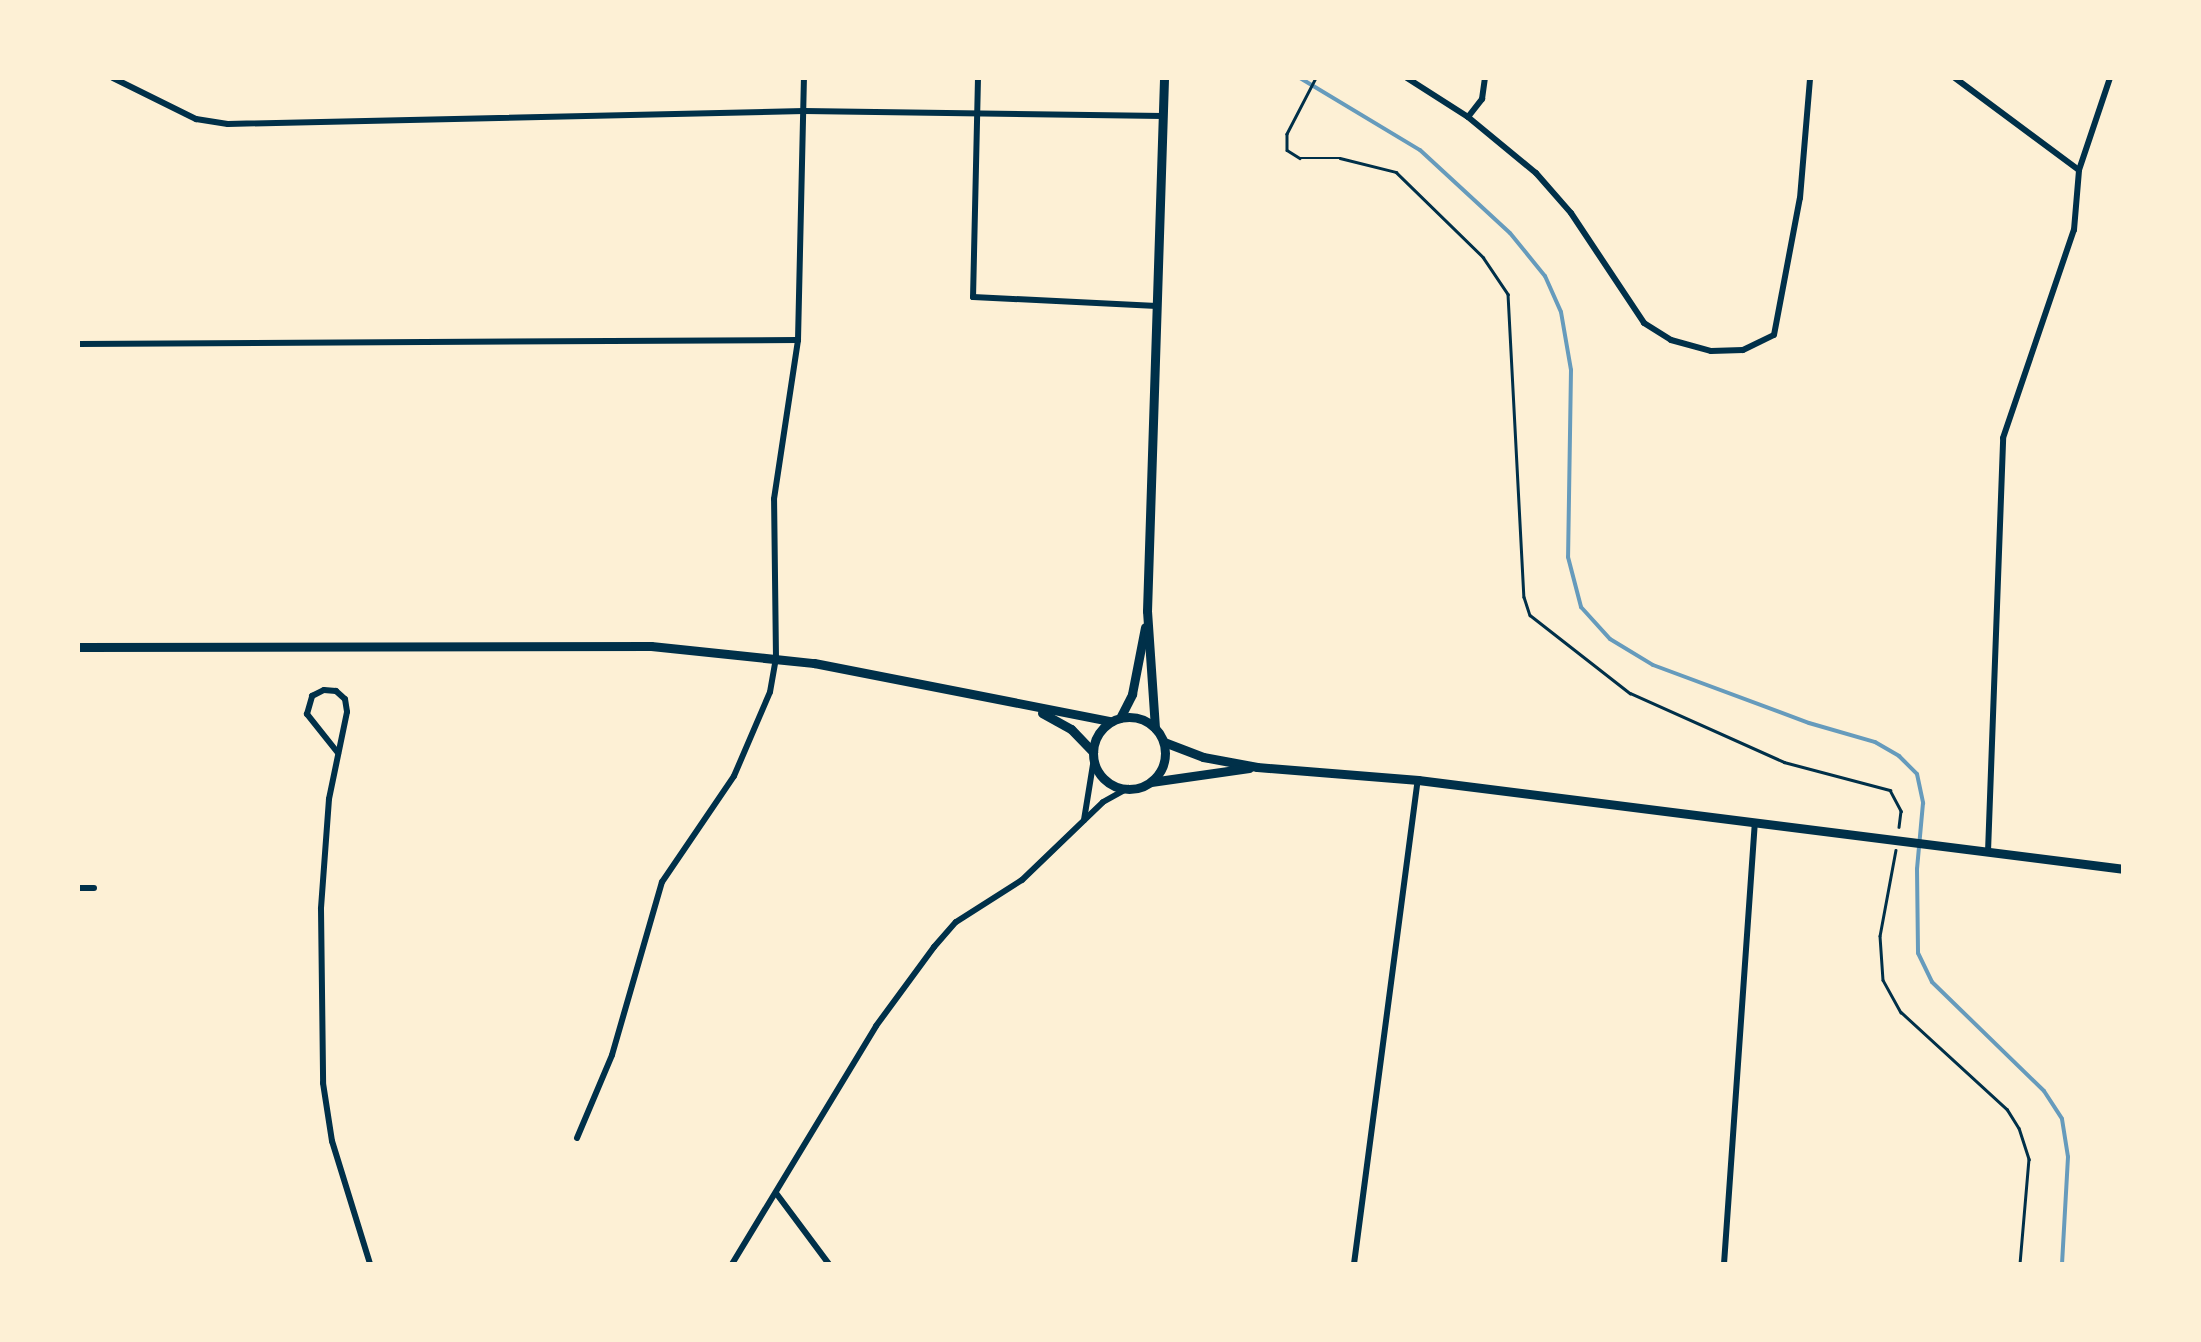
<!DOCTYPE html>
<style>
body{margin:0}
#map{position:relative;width:2201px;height:1342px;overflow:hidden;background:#fdf0d5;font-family:Overpass,sans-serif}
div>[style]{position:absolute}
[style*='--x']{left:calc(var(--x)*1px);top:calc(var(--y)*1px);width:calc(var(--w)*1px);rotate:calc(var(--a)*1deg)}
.stream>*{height:4px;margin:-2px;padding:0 2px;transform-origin:2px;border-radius:2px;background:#669bbc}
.path>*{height:2.5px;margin:-1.25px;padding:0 1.25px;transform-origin:1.25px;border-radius:1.25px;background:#003049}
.minor>*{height:6px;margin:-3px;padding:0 3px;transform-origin:3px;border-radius:3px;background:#003049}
.tertiary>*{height:9px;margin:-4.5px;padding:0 4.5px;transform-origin:4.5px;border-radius:4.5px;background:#003049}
.tertiary>.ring{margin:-4.5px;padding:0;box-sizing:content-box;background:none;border:9px solid #003049;border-radius:50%}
span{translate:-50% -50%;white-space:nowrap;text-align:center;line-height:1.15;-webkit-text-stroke:9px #fdf0d5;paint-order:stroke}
.frame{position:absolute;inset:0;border:80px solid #fdf0d5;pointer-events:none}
</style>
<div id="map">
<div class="stream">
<i style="--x:1300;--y:78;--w:140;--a:31"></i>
<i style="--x:1420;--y:150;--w:122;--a:42.7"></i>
<i style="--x:1510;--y:233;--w:55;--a:50.9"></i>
<i style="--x:1545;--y:276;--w:39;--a:66"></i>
<i style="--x:1561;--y:312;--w:59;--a:80.2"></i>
<i style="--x:1571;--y:370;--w:187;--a:90.9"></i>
<i style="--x:1568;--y:557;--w:52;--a:75.4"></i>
<i style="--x:1581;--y:607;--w:43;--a:47.8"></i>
<i style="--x:1610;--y:639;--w:50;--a:31.2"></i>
<i style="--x:1653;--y:665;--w:166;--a:20.4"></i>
<i style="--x:1809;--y:723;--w:69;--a:16.1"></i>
<i style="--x:1875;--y:742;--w:28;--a:30"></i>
<i style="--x:1899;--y:756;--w:25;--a:45"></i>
<i style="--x:1917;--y:774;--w:30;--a:78"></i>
<i style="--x:1923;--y:803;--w:66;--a:95.2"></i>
<i style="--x:1917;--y:869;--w:84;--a:89.3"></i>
<i style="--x:1918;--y:953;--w:32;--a:64"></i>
<i style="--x:1932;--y:982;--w:156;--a:44.2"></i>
<i style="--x:2044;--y:1091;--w:33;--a:57"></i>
<i style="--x:2062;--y:1119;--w:38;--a:81"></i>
<i style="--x:2068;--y:1157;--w:107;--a:93.2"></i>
</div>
<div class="path">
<i style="--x:1316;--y:78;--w:63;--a:117.4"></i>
<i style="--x:1287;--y:134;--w:16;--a:90"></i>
<i style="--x:1287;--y:150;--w:15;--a:32"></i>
<i style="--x:1300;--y:158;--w:40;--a:0"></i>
<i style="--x:1340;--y:158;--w:58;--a:14"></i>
<i style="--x:1396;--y:172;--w:122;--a:44.3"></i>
<i style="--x:1483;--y:257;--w:45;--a:56"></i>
<i style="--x:1508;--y:294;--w:303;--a:87"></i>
<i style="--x:1524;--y:597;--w:19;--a:72"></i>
<i style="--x:1530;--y:615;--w:127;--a:38"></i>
<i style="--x:1630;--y:693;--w:169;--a:24.1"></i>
<i style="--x:1784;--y:762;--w:110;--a:14.8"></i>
<i style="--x:1890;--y:790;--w:24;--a:62"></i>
<i style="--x:1901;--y:811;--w:16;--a:97"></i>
<i style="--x:1896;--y:850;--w:87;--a:100.5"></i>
<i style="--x:1880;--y:936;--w:44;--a:86.1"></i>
<i style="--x:1883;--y:980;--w:37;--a:61"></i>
<i style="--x:1901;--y:1012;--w:144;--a:42.5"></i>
<i style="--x:2007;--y:1109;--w:22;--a:58"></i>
<i style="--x:2019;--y:1128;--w:33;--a:72"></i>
<i style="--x:2029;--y:1159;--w:105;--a:94.9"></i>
</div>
<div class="minor">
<i style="--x:113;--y:78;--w:93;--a:26.3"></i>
<i style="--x:196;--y:119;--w:32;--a:9"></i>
<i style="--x:228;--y:124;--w:576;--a:-1.29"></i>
<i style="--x:804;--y:111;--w:359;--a:0.8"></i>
<i style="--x:978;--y:78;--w:219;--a:91.3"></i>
<i style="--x:973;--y:297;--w:184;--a:2.8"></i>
<i style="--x:1407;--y:78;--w:72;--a:32.6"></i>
<i style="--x:1468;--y:117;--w:88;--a:39.5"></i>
<i style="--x:1536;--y:173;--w:53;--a:48.8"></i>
<i style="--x:1571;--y:213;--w:132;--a:56.4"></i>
<i style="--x:1644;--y:323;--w:32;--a:32"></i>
<i style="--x:1671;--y:340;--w:41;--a:15.4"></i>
<i style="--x:1711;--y:351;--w:32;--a:-2"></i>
<i style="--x:1743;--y:350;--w:34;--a:-26"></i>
<i style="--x:1774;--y:335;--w:139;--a:-79.3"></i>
<i style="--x:1800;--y:198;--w:120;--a:-85.2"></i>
<i style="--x:1955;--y:78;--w:154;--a:36.6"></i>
<i style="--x:1468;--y:117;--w:23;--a:-52"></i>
<i style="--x:1482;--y:99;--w:21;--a:-82"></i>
<i style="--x:78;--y:344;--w:720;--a:-0.32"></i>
<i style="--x:338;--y:753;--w:50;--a:-128.5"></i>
<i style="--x:307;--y:714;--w:19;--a:-74"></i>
<i style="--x:312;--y:696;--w:13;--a:-27"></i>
<i style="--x:324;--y:690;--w:12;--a:5"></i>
<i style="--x:336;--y:691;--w:12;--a:42"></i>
<i style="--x:345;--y:699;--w:13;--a:81"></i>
<i style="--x:347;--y:712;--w:89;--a:101.7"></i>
<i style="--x:329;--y:799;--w:110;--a:94.2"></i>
<i style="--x:321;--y:909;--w:174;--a:89.3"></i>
<i style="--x:323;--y:1083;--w:59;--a:81.2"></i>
<i style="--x:332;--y:1141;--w:129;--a:72.8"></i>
<i style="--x:1084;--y:820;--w:63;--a:-80.8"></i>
<i style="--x:1988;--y:852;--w:414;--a:-87.9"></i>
<i style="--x:2003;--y:438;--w:220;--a:-71.2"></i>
<i style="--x:2074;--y:230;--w:60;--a:-85.2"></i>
<i style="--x:2079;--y:170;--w:97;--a:-71.4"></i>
<i style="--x:78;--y:888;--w:16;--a:0"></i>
<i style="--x:577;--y:1138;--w:90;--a:-67.1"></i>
<i style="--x:612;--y:1055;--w:180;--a:-73.9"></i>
<i style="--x:662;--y:882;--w:128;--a:-55.8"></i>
<i style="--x:734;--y:776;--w:91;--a:-66.8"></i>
<i style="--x:770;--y:692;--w:35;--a:-80"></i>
<i style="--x:776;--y:658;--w:159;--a:-90.7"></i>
<i style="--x:774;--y:499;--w:161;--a:-81.4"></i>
<i style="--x:798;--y:340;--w:262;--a:-88.7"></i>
<i style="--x:776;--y:1193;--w:89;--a:53.3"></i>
<i style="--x:732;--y:1264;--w:278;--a:-58.8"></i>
<i style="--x:876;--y:1026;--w:98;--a:-53.7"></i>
<i style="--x:934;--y:947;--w:33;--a:-49"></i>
<i style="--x:956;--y:922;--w:78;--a:-32.5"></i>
<i style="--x:1022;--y:880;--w:112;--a:-43.9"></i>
<i style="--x:1103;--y:802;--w:29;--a:-29"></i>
<i style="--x:1354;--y:1264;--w:488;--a:-82.5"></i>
<i style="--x:1724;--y:1264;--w:443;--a:-86"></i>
</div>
<div class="tertiary">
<i style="--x:78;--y:647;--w:573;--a:-0.1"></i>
<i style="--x:651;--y:646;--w:164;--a:6"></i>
<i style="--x:814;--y:663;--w:303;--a:11.1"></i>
<i style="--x:1042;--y:713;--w:33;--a:29"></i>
<i style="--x:1071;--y:729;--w:32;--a:46"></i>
<i class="ring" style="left:1093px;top:717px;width:63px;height:63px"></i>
<i style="--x:1120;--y:718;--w:27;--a:-63"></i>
<i style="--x:1132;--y:694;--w:68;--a:-79"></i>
<i style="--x:1155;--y:728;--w:117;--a:-93.9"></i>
<i style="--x:1147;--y:611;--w:533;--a:-88.17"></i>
<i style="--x:1164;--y:742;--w:42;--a:21"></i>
<i style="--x:1203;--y:757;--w:55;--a:10.5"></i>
<i style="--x:1257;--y:767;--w:162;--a:4.6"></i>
<i style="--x:1418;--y:780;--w:712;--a:7.18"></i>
<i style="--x:1151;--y:782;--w:99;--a:-8.1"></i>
</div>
<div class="frame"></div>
</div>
